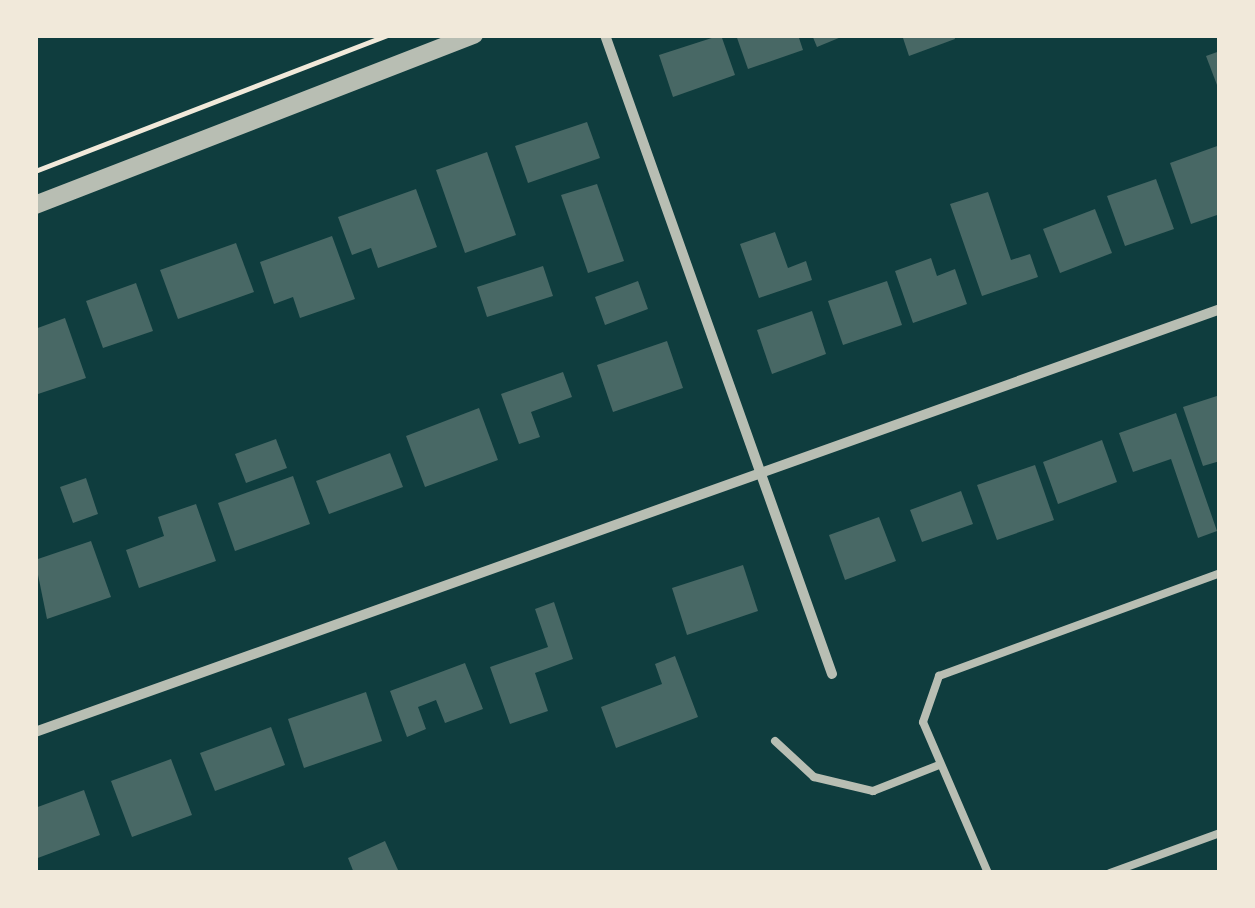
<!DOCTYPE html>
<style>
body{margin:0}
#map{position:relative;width:1255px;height:908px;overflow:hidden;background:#0f3d3e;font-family:"Work Sans",sans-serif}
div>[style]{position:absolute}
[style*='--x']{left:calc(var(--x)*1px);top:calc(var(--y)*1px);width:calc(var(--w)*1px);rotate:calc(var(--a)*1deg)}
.building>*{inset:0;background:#486865}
.path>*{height:5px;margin:-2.5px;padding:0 2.5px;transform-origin:2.5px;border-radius:2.5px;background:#f1e9da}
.service>*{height:8px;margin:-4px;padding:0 4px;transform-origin:4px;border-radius:4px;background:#b8beb3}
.minor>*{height:10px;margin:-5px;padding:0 5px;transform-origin:5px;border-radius:5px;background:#b8beb3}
.tertiary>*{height:18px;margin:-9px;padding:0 9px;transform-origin:9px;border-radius:9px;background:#b8beb3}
span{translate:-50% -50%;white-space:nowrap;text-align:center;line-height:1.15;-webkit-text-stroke:8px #f1e9da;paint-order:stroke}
.frame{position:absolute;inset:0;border:38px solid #f1e9da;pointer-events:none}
</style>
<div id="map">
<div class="building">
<i style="clip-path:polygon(721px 35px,735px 75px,673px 97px,659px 55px)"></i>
<i style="clip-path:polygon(736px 35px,798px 35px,803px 50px,748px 69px)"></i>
<i style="clip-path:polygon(812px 35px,846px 35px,817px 47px)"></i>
<i style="clip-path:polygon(902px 35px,954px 35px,955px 39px,909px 56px)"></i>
<i style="clip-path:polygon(1220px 51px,1220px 84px,1217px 85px,1206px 56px)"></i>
<i style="clip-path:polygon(587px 122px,600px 158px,528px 183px,515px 146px)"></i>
<i style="clip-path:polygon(1220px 145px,1220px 214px,1191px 224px,1170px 163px)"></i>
<i style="clip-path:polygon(487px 152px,516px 235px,465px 253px,436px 170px)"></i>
<i style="clip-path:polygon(1156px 179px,1174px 229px,1125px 246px,1107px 196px)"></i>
<i style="clip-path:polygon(597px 184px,624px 261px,588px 273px,561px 195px)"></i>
<i style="clip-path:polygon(416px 189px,437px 247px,378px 268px,371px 248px,352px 255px,338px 217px)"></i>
<i style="clip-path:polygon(988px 192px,1011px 260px,1030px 254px,1038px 277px,982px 296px,950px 204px)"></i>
<i style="clip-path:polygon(1095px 209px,1112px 253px,1060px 273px,1043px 229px)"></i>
<i style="clip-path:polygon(775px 232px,788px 268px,806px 261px,812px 280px,759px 298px,740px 244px)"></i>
<i style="clip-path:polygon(332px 236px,355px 299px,300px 318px,293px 297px,274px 304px,260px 262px)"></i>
<i style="clip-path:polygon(236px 243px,254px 292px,178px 319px,160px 270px)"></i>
<i style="clip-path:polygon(931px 258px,937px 276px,955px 269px,967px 304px,913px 323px,895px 271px)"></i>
<i style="clip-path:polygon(543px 266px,553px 296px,487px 317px,477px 287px)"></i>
<i style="clip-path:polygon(638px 281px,648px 309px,605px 325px,595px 297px)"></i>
<i style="clip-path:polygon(887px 281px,902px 325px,843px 345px,828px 301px)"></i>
<i style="clip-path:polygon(136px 283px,153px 331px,103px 348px,86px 301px)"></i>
<i style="clip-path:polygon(812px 311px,826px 354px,772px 374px,757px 330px)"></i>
<i style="clip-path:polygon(65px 318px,86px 378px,35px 395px,35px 329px)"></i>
<i style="clip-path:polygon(667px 341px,683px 388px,613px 412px,597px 365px)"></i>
<i style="clip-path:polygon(563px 372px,572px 397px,531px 412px,540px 437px,519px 444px,501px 394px)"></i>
<i style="clip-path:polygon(1220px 395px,1220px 461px,1203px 466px,1183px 407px)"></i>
<i style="clip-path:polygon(479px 408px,498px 460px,425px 487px,406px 436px)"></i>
<i style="clip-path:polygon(1176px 413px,1217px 531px,1198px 538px,1171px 459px,1133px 472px,1119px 433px)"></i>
<i style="clip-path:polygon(276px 439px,287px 468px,246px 483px,235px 454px)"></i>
<i style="clip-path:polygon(1102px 440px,1117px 482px,1058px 504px,1043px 462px)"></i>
<i style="clip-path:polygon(390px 453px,403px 487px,329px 514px,316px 481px)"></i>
<i style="clip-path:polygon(1035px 465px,1054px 520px,997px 540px,977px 485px)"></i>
<i style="clip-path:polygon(293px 476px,310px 524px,235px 551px,218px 503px)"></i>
<i style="clip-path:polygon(86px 478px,98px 514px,73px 523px,60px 487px)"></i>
<i style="clip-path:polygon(961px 491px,973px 524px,922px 542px,910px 510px)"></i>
<i style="clip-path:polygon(196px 504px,216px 561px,139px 588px,126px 550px,164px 536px,158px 517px)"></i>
<i style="clip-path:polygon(879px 517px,896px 561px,845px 580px,829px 535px)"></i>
<i style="clip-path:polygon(91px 541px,111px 597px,47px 619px,35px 560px)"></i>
<i style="clip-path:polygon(743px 565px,758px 611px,687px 635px,672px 588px)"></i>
<i style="clip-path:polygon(554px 602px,573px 659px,535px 673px,548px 711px,510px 724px,490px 667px,548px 647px,535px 609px)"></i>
<i style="clip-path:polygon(675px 656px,698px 717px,616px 748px,601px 707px,662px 684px,655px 664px)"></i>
<i style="clip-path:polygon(465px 663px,483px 709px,445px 723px,436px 700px,418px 707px,426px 729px,407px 737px,390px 691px)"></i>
<i style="clip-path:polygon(366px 692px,382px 741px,304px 768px,288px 719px)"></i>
<i style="clip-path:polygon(271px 727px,285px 765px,215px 791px,200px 753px)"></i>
<i style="clip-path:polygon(171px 759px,192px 815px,132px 837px,111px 781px)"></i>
<i style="clip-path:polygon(84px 790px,100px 835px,35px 859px,35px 808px)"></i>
<i style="clip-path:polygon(385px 841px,398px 870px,354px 873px,348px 858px)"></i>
</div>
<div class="path">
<i style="--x:35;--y:171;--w:377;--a:-21.1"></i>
</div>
<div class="service">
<i style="--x:775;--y:741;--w:53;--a:42.7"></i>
<i style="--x:814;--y:777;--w:61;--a:13.3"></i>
<i style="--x:873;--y:791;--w:71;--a:-21.5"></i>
<i style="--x:988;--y:873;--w:164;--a:-113.3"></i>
<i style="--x:923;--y:722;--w:49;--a:-70.8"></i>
<i style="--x:939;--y:676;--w:299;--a:-20.1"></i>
<i style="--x:1110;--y:873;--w:117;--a:-20"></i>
</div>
<div class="minor">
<i style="--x:605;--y:35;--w:678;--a:70.44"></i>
<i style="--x:35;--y:732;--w:1258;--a:-19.64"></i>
</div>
<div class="tertiary">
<i style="--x:35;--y:205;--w:471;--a:-21.2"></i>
</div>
<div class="frame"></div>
</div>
